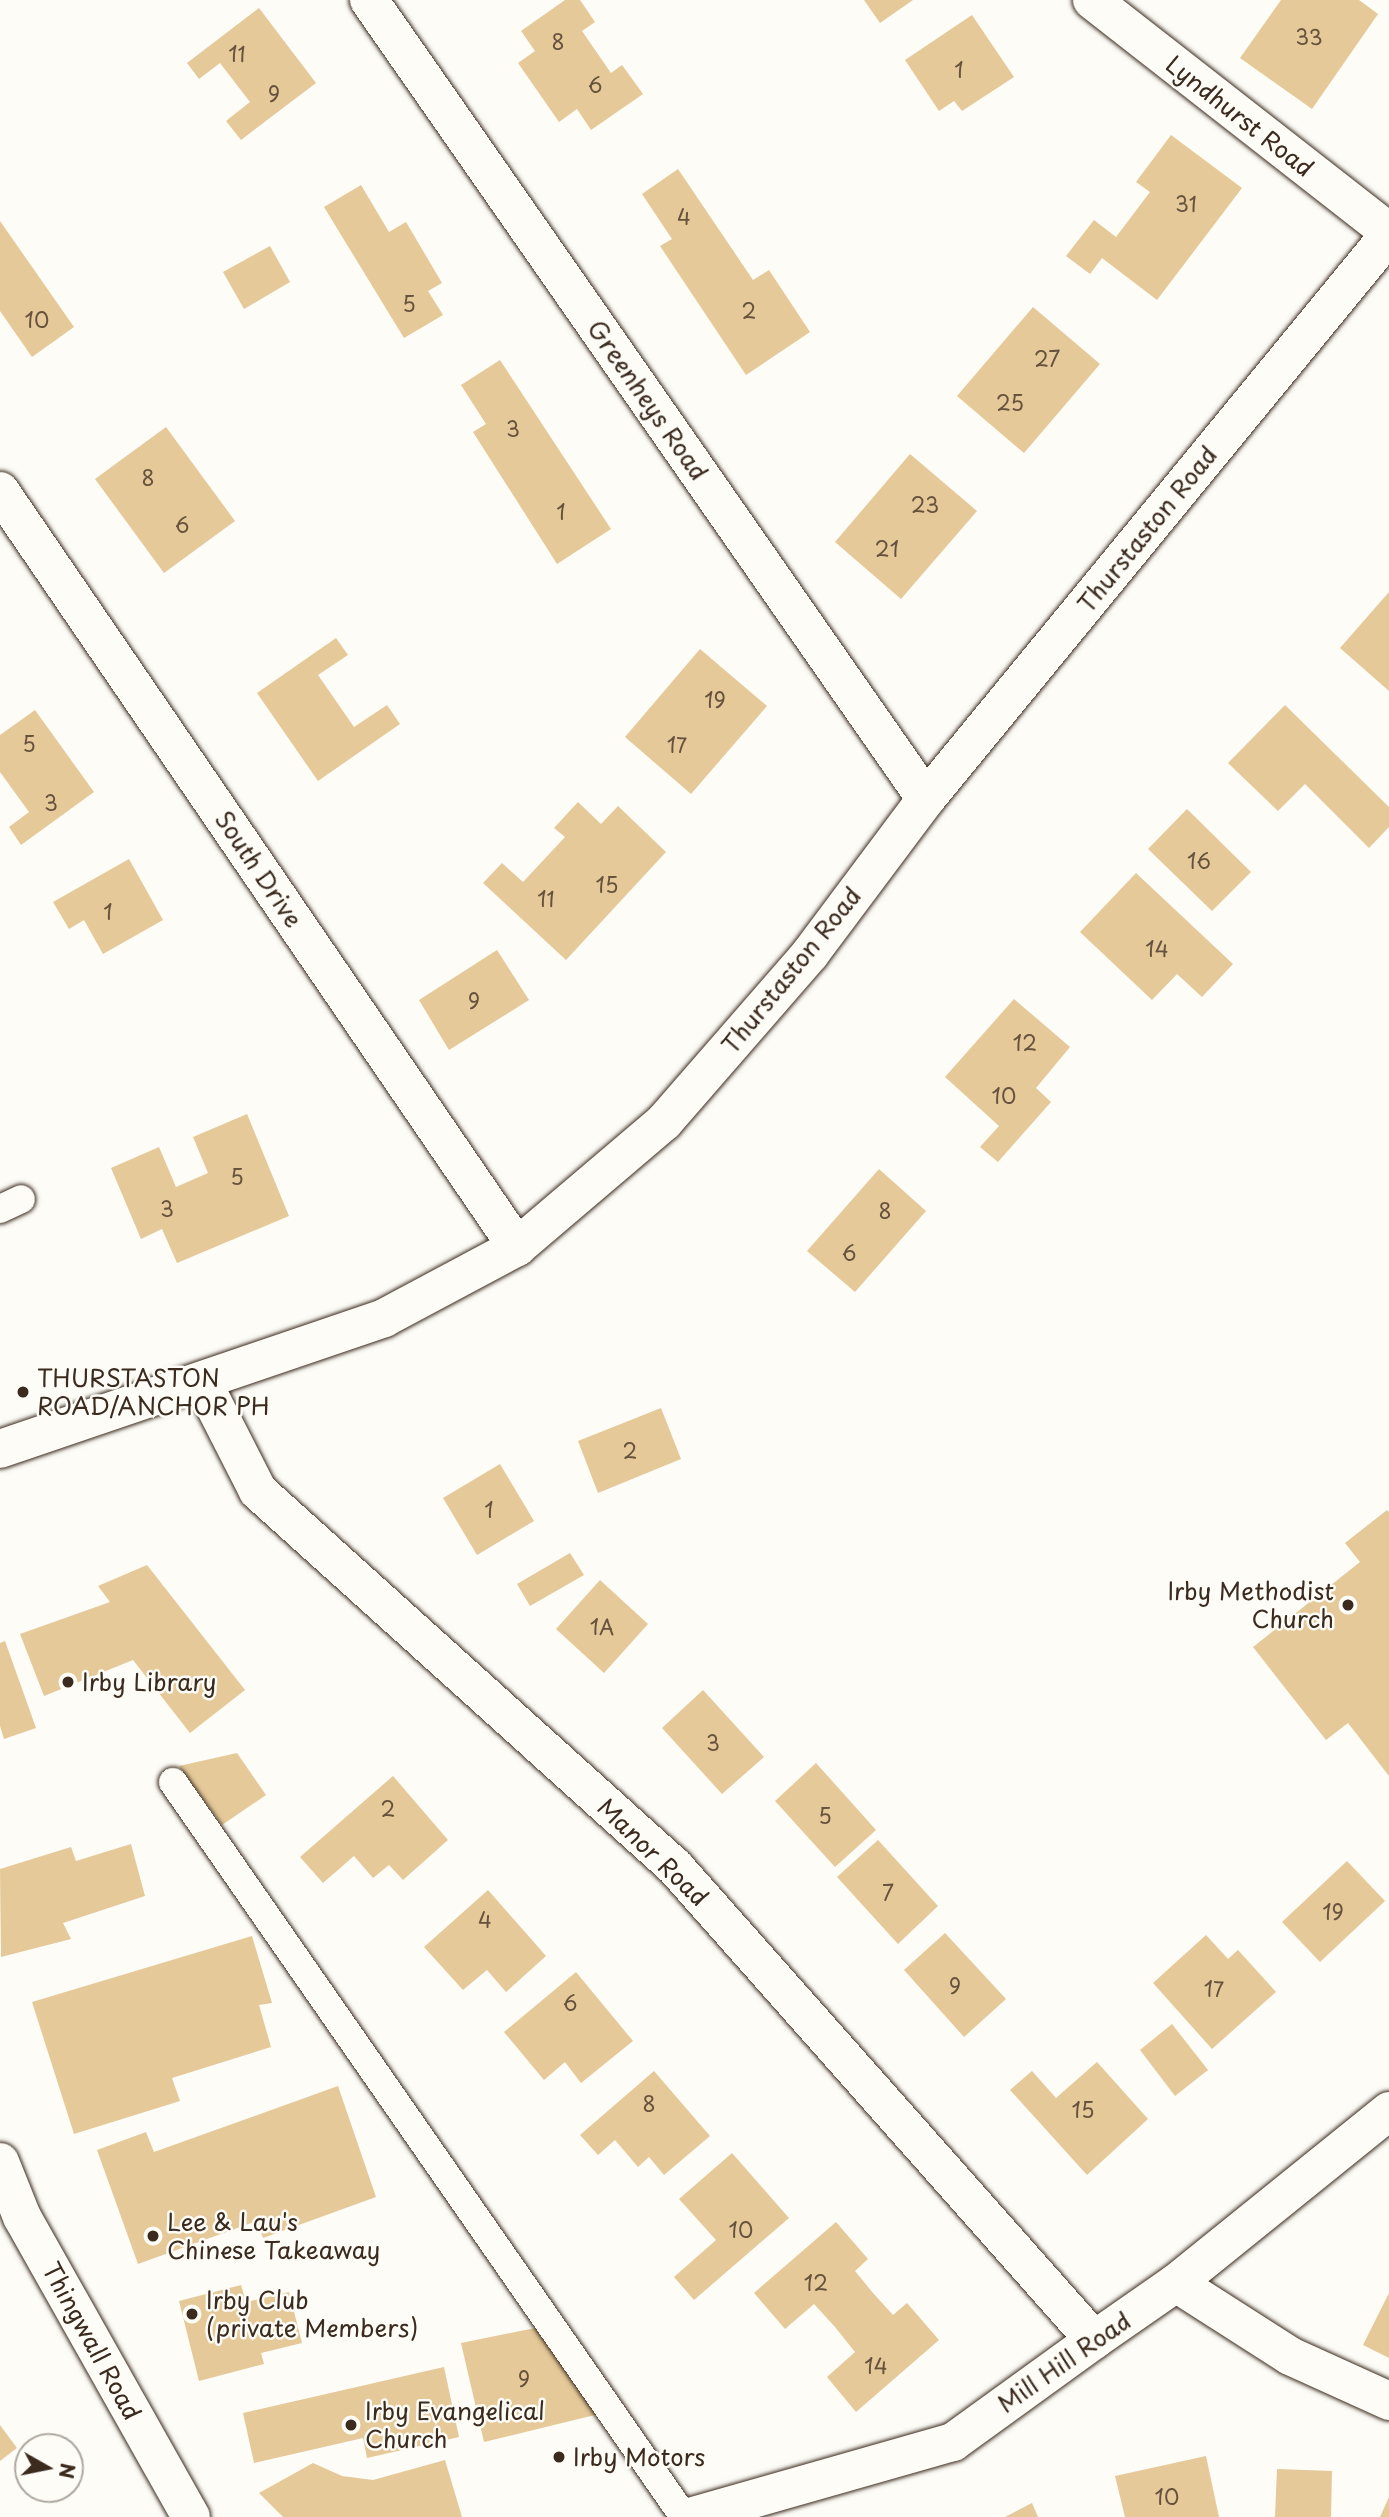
<!DOCTYPE html>
<style>
body{margin:0}
#map{position:relative;width:1389px;height:2517px;overflow:hidden;background:#fdfcf7;font-family:"Playpen Sans",sans-serif}
div>[style]{position:absolute}
[style*='--x']{left:calc(var(--x)*1px);top:calc(var(--y)*1px);width:calc(var(--w)*1px);rotate:calc(var(--a)*1deg)}
.building>*{inset:0;background:#e5c999}
.roads{filter:drop-shadow(0 0 2px #3b2a1e) drop-shadow(0 0 2px #3b2a1e)}
.lane>*{height:28px;margin:-14px;padding:0 14px;transform-origin:14px;border-radius:14px;background:#fdfcf7}
.street>*{height:38px;margin:-19px;padding:0 19px;transform-origin:19px;border-radius:19px;background:#fdfcf7}
.secondary>*{height:38px;margin:-19px;padding:0 19px;transform-origin:19px;border-radius:19px;background:#fdfcf7}
.dots>*{width:19px;height:19px;translate:-50% -50%;box-sizing:border-box;border:4px solid #fdfcf7;border-radius:50%}
span{translate:-50% -50%;white-space:nowrap;text-align:center;line-height:1.15;-webkit-text-stroke:5px #fdfcf7;paint-order:stroke}
.number-label{font-size:21px;color:#66523d}
.number-label span{-webkit-text-stroke-width:0}
.street-label{font-size:24px;color:#3b2a1e}
.poi-label{font-size:24px;color:#3b2a1e}
.left{translate:0 -50%;text-align:left}
.right{translate:-100% -50%;text-align:right}
.north{position:absolute;left:14px;top:2433px;width:70px;height:70px;box-sizing:border-box;background:#fdfcf7;border:2px solid #afa8a0;border-radius:50%;rotate:99deg;font-size:19px;font-weight:700;line-height:28px;text-align:center;color:#3b2a1e}
.north::after{content:'';display:block;margin:auto;width:24px;height:32px;background:#3b2a1e;clip-path:polygon(50% 0,100% 100%,50% 72%,0 100%)}
</style>
<div id="map">
<div class="building">
<i style="clip-path:polygon(565px 0,580px 0,595px 22px,582px 31px,611px 73px,622px 65px,643px 94px,591px 130px,577px 109px,559px 122px,518px 63px,535px 51px,521px 31px)"></i>
<i style="clip-path:polygon(864px 0,913px 0,880px 23px)"></i>
<i style="clip-path:polygon(1281px 0,1359px 0,1378px 14px,1312px 109px,1240px 58px)"></i>
<i style="clip-path:polygon(259px 8px,316px 83px,241px 140px,226px 121px,250px 102px,220px 63px,199px 79px,187px 63px)"></i>
<i style="clip-path:polygon(972px 15px,1014px 77px,962px 111px,954px 101px,939px 111px,905px 60px)"></i>
<i style="clip-path:polygon(1171px 135px,1242px 188px,1157px 300px,1102px 258px,1090px 274px,1066px 256px,1094px 220px,1116px 237px,1150px 192px,1136px 182px)"></i>
<i style="clip-path:polygon(678px 169px,753px 280px,769px 270px,810px 332px,746px 375px,660px 246px,672px 239px,642px 194px)"></i>
<i style="clip-path:polygon(361px 185px,389px 232px,406px 222px,442px 283px,428px 291px,443px 315px,404px 338px,324px 207px)"></i>
<i style="clip-path:polygon(0 221px,74px 327px,32px 357px,0 311px)"></i>
<i style="clip-path:polygon(270px 246px,290px 282px,244px 309px,223px 272px)"></i>
<i style="clip-path:polygon(1033px 307px,1100px 364px,1024px 453px,957px 396px)"></i>
<i style="clip-path:polygon(500px 360px,611px 529px,557px 564px,473px 432px,486px 424px,461px 385px)"></i>
<i style="clip-path:polygon(166px 427px,235px 521px,164px 573px,95px 479px)"></i>
<i style="clip-path:polygon(910px 454px,977px 511px,901px 599px,835px 542px)"></i>
<i style="clip-path:polygon(1389px 592px,1389px 691px,1340px 648px)"></i>
<i style="clip-path:polygon(336px 638px,348px 655px,318px 675px,354px 727px,387px 705px,400px 724px,318px 781px,257px 693px)"></i>
<i style="clip-path:polygon(700px 649px,767px 706px,691px 794px,625px 737px)"></i>
<i style="clip-path:polygon(1285px 705px,1389px 807px,1389px 827px,1369px 848px,1305px 784px,1278px 811px,1228px 763px)"></i>
<i style="clip-path:polygon(35px 710px,94px 792px,21px 845px,9px 827px,29px 812px,0 772px,0 735px)"></i>
<i style="clip-path:polygon(578px 802px,601px 824px,618px 806px,666px 852px,566px 960px,483px 883px,502px 863px,523px 882px,565px 837px,554px 828px)"></i>
<i style="clip-path:polygon(1187px 809px,1251px 872px,1212px 911px,1148px 849px)"></i>
<i style="clip-path:polygon(129px 859px,163px 920px,103px 954px,84px 920px,69px 929px,53px 902px)"></i>
<i style="clip-path:polygon(1136px 873px,1233px 964px,1202px 997px,1177px 974px,1152px 1000px,1080px 932px)"></i>
<i style="clip-path:polygon(497px 950px,529px 1000px,449px 1050px,419px 1000px)"></i>
<i style="clip-path:polygon(1014px 999px,1070px 1047px,1036px 1088px,1051px 1102px,998px 1162px,980px 1147px,999px 1126px,945px 1077px)"></i>
<i style="clip-path:polygon(247px 1114px,289px 1216px,177px 1263px,162px 1229px,141px 1239px,111px 1168px,159px 1147px,176px 1187px,208px 1173px,193px 1137px)"></i>
<i style="clip-path:polygon(879px 1169px,926px 1211px,855px 1292px,807px 1251px)"></i>
<i style="clip-path:polygon(661px 1408px,681px 1459px,598px 1493px,578px 1441px)"></i>
<i style="clip-path:polygon(500px 1464px,534px 1521px,477px 1555px,443px 1498px)"></i>
<i style="clip-path:polygon(1387px 1510px,1389px 1512px,1389px 1776px,1348px 1723px,1326px 1740px,1253px 1647px,1360px 1562px,1345px 1543px)"></i>
<i style="clip-path:polygon(570px 1553px,584px 1575px,530px 1606px,517px 1584px)"></i>
<i style="clip-path:polygon(147px 1565px,245px 1690px,190px 1733px,133px 1660px,44px 1696px,20px 1634px,110px 1602px,98px 1586px)"></i>
<i style="clip-path:polygon(600px 1580px,648px 1624px,604px 1673px,556px 1629px)"></i>
<i style="clip-path:polygon(5px 1641px,36px 1728px,4px 1739px,0 1726px,0 1643px)"></i>
<i style="clip-path:polygon(703px 1690px,764px 1757px,722px 1794px,662px 1728px)"></i>
<i style="clip-path:polygon(237px 1753px,266px 1795px,222px 1825px,179px 1766px)"></i>
<i style="clip-path:polygon(816px 1763px,876px 1830px,835px 1867px,775px 1801px)"></i>
<i style="clip-path:polygon(393px 1776px,448px 1840px,403px 1880px,389px 1865px,373px 1878px,354px 1856px,323px 1883px,300px 1857px)"></i>
<i style="clip-path:polygon(878px 1840px,938px 1906px,898px 1944px,837px 1877px)"></i>
<i style="clip-path:polygon(131px 1844px,145px 1896px,63px 1923px,71px 1939px,1px 1957px,0 1869px,71px 1847px,76px 1861px)"></i>
<i style="clip-path:polygon(1347px 1861px,1385px 1901px,1320px 1962px,1282px 1922px)"></i>
<i style="clip-path:polygon(488px 1890px,546px 1956px,506px 1992px,487px 1970px,463px 1990px,424px 1947px)"></i>
<i style="clip-path:polygon(945px 1933px,1006px 1999px,964px 2037px,904px 1970px)"></i>
<i style="clip-path:polygon(1206px 1935px,1228px 1959px,1238px 1950px,1276px 1992px,1212px 2049px,1153px 1983px)"></i>
<i style="clip-path:polygon(252px 1936px,272px 2003px,259px 2005px,271px 2047px,172px 2078px,180px 2101px,74px 2134px,32px 2002px)"></i>
<i style="clip-path:polygon(576px 1972px,633px 2041px,581px 2083px,565px 2062px,544px 2080px,504px 2032px)"></i>
<i style="clip-path:polygon(1172px 2024px,1208px 2070px,1175px 2096px,1140px 2050px)"></i>
<i style="clip-path:polygon(1097px 2062px,1148px 2119px,1087px 2175px,1010px 2090px,1032px 2071px,1056px 2098px)"></i>
<i style="clip-path:polygon(654px 2071px,710px 2136px,664px 2175px,649px 2157px,638px 2167px,615px 2140px,598px 2155px,580px 2135px)"></i>
<i style="clip-path:polygon(338px 2086px,376px 2197px,263px 2238px,257px 2221px,138px 2264px,97px 2150px,146px 2132px,154px 2152px)"></i>
<i style="clip-path:polygon(732px 2153px,789px 2218px,694px 2300px,674px 2277px,716px 2240px,679px 2199px)"></i>
<i style="clip-path:polygon(836px 2222px,868px 2259px,855px 2271px,873px 2293px,893px 2315px,907px 2303px,939px 2340px,856px 2412px,827px 2377px,855px 2352px,835px 2327px,814px 2304px,785px 2329px,754px 2293px)"></i>
<i style="clip-path:polygon(241px 2285px,246px 2302px,289px 2292px,302px 2343px,261px 2353px,264px 2364px,199px 2381px,179px 2301px)"></i>
<i style="clip-path:polygon(1389px 2293px,1389px 2358px,1363px 2345px)"></i>
<i style="clip-path:polygon(545px 2326px,603px 2413px,484px 2442px,461px 2343px)"></i>
<i style="clip-path:polygon(444px 2367px,459px 2437px,367px 2458px,363px 2438px,254px 2463px,243px 2413px)"></i>
<i style="clip-path:polygon(0 2425px,17px 2448px,0 2461px)"></i>
<i style="clip-path:polygon(1206px 2456px,1219px 2517px,1125px 2517px,1115px 2476px)"></i>
<i style="clip-path:polygon(445px 2460px,462px 2517px,283px 2517px,259px 2493px,313px 2463px,342px 2476px,373px 2480px)"></i>
<i style="clip-path:polygon(1277px 2469px,1332px 2471px,1331px 2517px,1275px 2517px)"></i>
<i style="clip-path:polygon(1389px 2497px,1389px 2517px,1380px 2517px)"></i>
<i style="clip-path:polygon(1032px 2503px,1038px 2517px,1005px 2517px)"></i>
</div>
<div class="roads">
<div class="lane">
<i style="--x:0;--y:1209;--w:23;--a:-25"></i>
<i style="--x:173;--y:1782;--w:895;--a:55.19"></i>
</div>
<div class="street">
<i style="--x:369;--y:0;--w:974;--a:55.12"></i>
<i style="--x:1092;--y:0;--w:377;--a:38"></i>
<i style="--x:0;--y:491;--w:916;--a:55.63"></i>
<i style="--x:202;--y:1381;--w:123;--a:63"></i>
<i style="--x:258;--y:1491;--w:561;--a:42.04"></i>
<i style="--x:675;--y:1867;--w:632;--a:48.46"></i>
<i style="--x:1094;--y:2340;--w:174;--a:144.1"></i>
<i style="--x:953;--y:2442;--w:274;--a:164.1"></i>
<i style="--x:1176;--y:2283;--w:135;--a:32.6"></i>
<i style="--x:1290;--y:2356;--w:109;--a:24.4"></i>
</div>
<div class="secondary">
<i style="--x:0;--y:1449;--w:406;--a:-18.8"></i>
<i style="--x:384;--y:1318;--w:151;--a:-28.1"></i>
<i style="--x:517;--y:1247;--w:193;--a:-40.4"></i>
<i style="--x:664;--y:1122;--w:223;--a:-49"></i>
<i style="--x:810;--y:954;--w:194;--a:-53.2"></i>
<i style="--x:926;--y:799;--w:730;--a:-50.62"></i>
<i style="--x:0;--y:2162;--w:59;--a:68.2"></i>
<i style="--x:22;--y:2217;--w:344;--a:60.6"></i>
<i style="--x:1094;--y:2340;--w:100;--a:-34.8"></i>
<i style="--x:1176;--y:2283;--w:274;--a:-38.9"></i>
</div>
</div>
<div class="dots">
<i style="left:23px;top:1392px;background:#3b2a1e"></i>
<i style="left:1348px;top:1605px;background:#3b2a1e"></i>
<i style="left:68px;top:1682px;background:#3b2a1e"></i>
<i style="left:153px;top:2236px;background:#3b2a1e"></i>
<i style="left:192px;top:2314px;background:#3b2a1e"></i>
<i style="left:351px;top:2425px;background:#3b2a1e"></i>
<i style="left:559px;top:2457px;background:#3b2a1e"></i>
</div>
<div class="number-label">
<span style="left:1309px;top:36px">33</span>
<span style="left:558px;top:41px">8</span>
<span style="left:237px;top:53px">11</span>
<span style="left:959px;top:69px">1</span>
<span style="left:595px;top:84px">6</span>
<span style="left:274px;top:93px">9</span>
<span style="left:1186px;top:203px">31</span>
<span style="left:684px;top:216px">4</span>
<span style="left:409px;top:303px">5</span>
<span style="left:749px;top:310px">2</span>
<span style="left:37px;top:319px">10</span>
<span style="left:1047px;top:358px">27</span>
<span style="left:1010px;top:402px">25</span>
<span style="left:513px;top:428px">3</span>
<span style="left:148px;top:477px">8</span>
<span style="left:925px;top:504px">23</span>
<span style="left:561px;top:511px">1</span>
<span style="left:182px;top:524px">6</span>
<span style="left:887px;top:548px">21</span>
<span style="left:715px;top:699px">19</span>
<span style="left:29px;top:743px">5</span>
<span style="left:677px;top:744px">17</span>
<span style="left:51px;top:802px">3</span>
<span style="left:1199px;top:860px">16</span>
<span style="left:607px;top:884px">15</span>
<span style="left:546px;top:898px">11</span>
<span style="left:108px;top:911px">1</span>
<span style="left:1157px;top:948px">14</span>
<span style="left:474px;top:1000px">9</span>
<span style="left:1025px;top:1042px">12</span>
<span style="left:1004px;top:1095px">10</span>
<span style="left:237px;top:1176px">5</span>
<span style="left:167px;top:1208px">3</span>
<span style="left:885px;top:1210px">8</span>
<span style="left:849px;top:1252px">6</span>
<span style="left:630px;top:1450px">2</span>
<span style="left:489px;top:1509px">1</span>
<span style="left:602px;top:1626px">1A</span>
<span style="left:713px;top:1742px">3</span>
<span style="left:388px;top:1808px">2</span>
<span style="left:825px;top:1815px">5</span>
<span style="left:888px;top:1892px">7</span>
<span style="left:1333px;top:1911px">19</span>
<span style="left:485px;top:1919px">4</span>
<span style="left:955px;top:1985px">9</span>
<span style="left:1214px;top:1988px">17</span>
<span style="left:570px;top:2002px">6</span>
<span style="left:649px;top:2103px">8</span>
<span style="left:1083px;top:2109px">15</span>
<span style="left:741px;top:2229px">10</span>
<span style="left:816px;top:2282px">12</span>
<span style="left:876px;top:2365px">14</span>
<span style="left:524px;top:2378px">9</span>
<span style="left:1167px;top:2496px">10</span>
</div>
<div class="street-label">
<span style="left:1240px;top:116px;rotate:38deg">Lyndhurst Road</span>
<span style="left:648px;top:400px;rotate:55deg">Greenheys Road</span>
<span style="left:1147px;top:529px;rotate:-51deg">Thurstaston Road</span>
<span style="left:259px;top:869px;rotate:56deg">South Drive</span>
<span style="left:791px;top:970px;rotate:-51deg">Thurstaston Road</span>
<span style="left:653px;top:1852px;rotate:44deg">Manor Road</span>
<span style="left:92px;top:2341px;rotate:61deg">Thingwall Road</span>
<span style="left:1064px;top:2362px;rotate:-35deg">Mill Hill Road</span>
</div>
<div class="poi-label">
<span class="left" style="left:37px;top:1392px">THURSTASTON<br>ROAD/ANCHOR PH</span>
<span class="right" style="left:1334px;top:1605px">Irby Methodist<br>Church</span>
<span class="left" style="left:82px;top:1682px">Irby Library</span>
<span class="left" style="left:167px;top:2236px">Lee &amp; Lau's<br>Chinese Takeaway</span>
<span class="left" style="left:206px;top:2314px">Irby Club<br>(private Members)</span>
<span class="left" style="left:365px;top:2425px">Irby Evangelical<br>Church</span>
<span class="left" style="left:573px;top:2457px">Irby Motors</span>
</div>
<div class="north">N</div>
</div>
